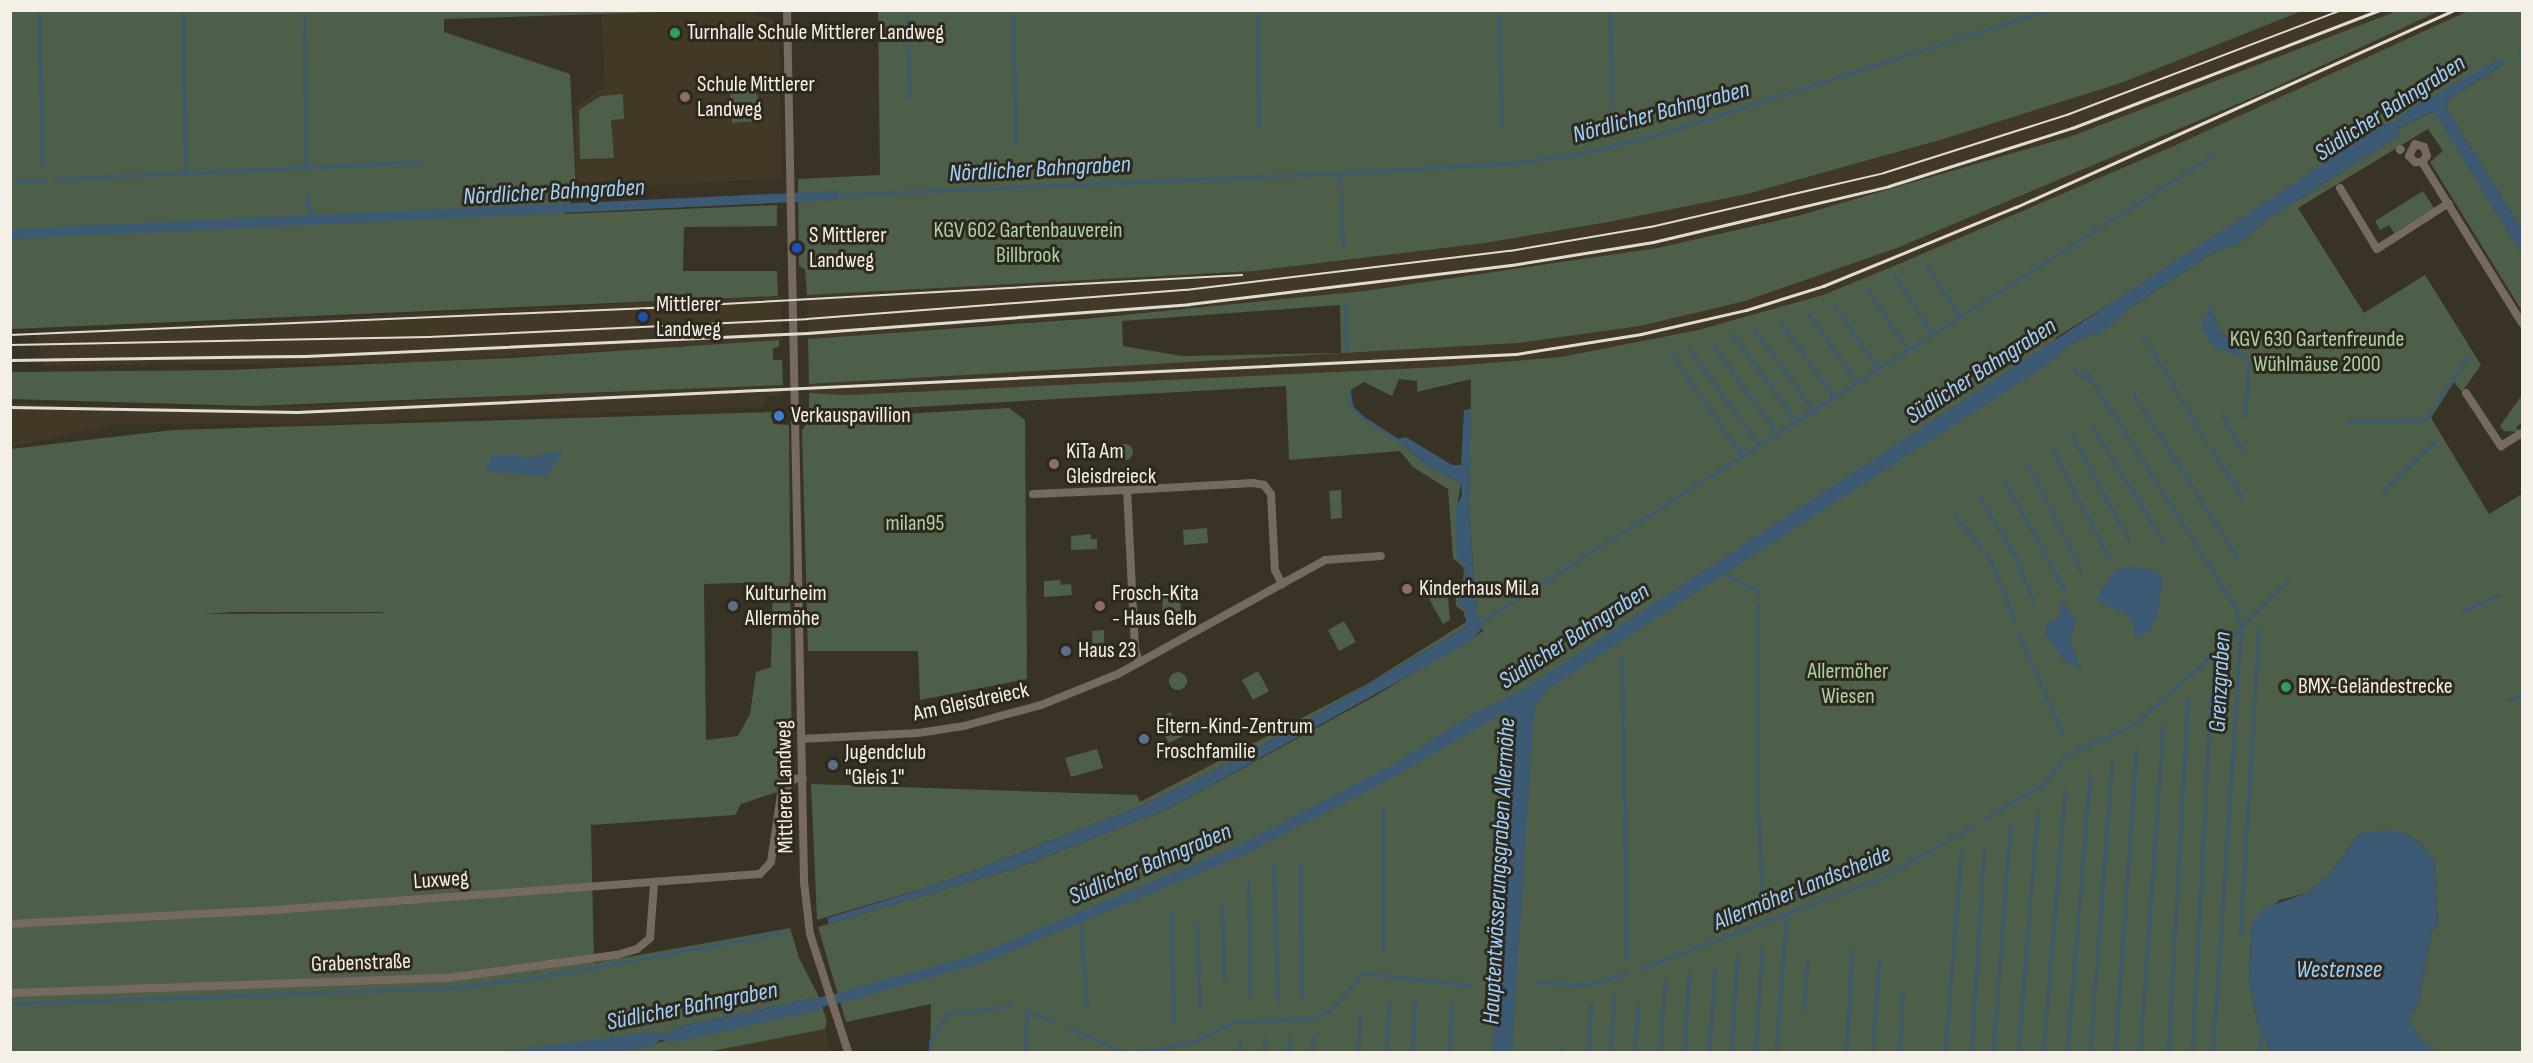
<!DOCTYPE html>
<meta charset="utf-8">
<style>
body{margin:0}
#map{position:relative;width:2533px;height:1063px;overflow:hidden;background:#393326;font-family:"Sofia Sans Condensed",sans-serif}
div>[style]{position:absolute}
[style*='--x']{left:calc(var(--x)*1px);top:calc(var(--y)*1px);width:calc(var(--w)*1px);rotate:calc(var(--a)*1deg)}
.built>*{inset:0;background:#413925}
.green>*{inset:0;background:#4d5e49}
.round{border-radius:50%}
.water>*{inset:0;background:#3c5a73}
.stream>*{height:3px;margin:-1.5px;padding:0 1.5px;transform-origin:1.5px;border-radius:1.5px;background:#3c5a73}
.canal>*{height:10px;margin:-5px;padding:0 5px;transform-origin:5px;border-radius:5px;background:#3c5a73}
.minor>*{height:8px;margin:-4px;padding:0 4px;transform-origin:4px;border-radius:4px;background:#766a5e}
.tram>*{height:1.5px;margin:-0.75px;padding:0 0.75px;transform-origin:0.75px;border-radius:0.75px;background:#e0dcd4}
.rail>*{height:3px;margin:-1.5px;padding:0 1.5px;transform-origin:1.5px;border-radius:1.5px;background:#e0dcd4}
.dots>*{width:16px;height:16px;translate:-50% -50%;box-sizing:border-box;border:3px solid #2f291d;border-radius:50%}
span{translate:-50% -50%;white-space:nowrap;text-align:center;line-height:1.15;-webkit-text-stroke:6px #2f291d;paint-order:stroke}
.poi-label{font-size:22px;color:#f4f0e8}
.left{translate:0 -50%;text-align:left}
.park-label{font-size:22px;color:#aad5a2}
.street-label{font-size:22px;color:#f4f0e8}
.water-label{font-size:24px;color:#9dd2ff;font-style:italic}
.frame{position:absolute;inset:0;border:12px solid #f4f0e8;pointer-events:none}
</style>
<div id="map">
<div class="built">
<i style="clip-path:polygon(747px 11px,773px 20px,779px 30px,782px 178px,576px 190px,575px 107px,605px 87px,601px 12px)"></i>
<i style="clip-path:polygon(2302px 11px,2400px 11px,2072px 136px,1891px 192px,1657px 248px,1364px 291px,1209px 307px,808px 339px,807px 295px,1254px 271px,1485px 243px,1747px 194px,1940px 140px,2121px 83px)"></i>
<i style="clip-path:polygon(2439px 11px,2468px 11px,2176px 145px,1901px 263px,1823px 295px,1698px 330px,1561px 357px,1440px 367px,847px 395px,809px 393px,809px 384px,1518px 343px,1640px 326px,1745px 301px,1897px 248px,2261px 94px)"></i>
<i style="clip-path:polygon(781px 296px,782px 340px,418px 362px,44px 366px,35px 332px)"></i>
<i style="clip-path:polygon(783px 385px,783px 395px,768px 396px,763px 407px,300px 424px,114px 424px,11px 447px,11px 403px,114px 408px,301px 406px)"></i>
<i style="clip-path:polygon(825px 1029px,829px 1052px,707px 1052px)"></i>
</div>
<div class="green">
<i style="clip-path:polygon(evenodd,2400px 10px,2439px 11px,2261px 94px,1897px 248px,1745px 301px,1640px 326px,1518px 343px,809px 384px,808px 339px,1083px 319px,1364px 291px,1657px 248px,1797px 216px,2072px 136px,2400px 10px,1340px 305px,1341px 353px,1182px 356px,1123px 346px,1122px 321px,1340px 305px)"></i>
<i style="clip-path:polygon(10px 11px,695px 11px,444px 19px,444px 32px,570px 74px,576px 190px,564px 214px,777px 205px,777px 226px,684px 227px,683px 271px,777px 271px,778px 296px,11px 329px)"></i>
<i style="clip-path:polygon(878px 11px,2302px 11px,2121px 83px,1940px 140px,1747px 194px,1608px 222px,1485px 243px,1254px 271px,807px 295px,805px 269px,799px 266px,798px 179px,880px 175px)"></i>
<i style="clip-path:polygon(evenodd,2468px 11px,2522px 11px,2522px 229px,2446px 108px,2447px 100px,2504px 64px,2503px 60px,2055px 338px,2062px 349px,2074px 341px,2102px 332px,2131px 307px,2217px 250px,2237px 245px,2266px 220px,2397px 137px,2399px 128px,2431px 112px,2436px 114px,2522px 254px,2522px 311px,2430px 162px,2443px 151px,2428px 129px,2298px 208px,2364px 313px,2425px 275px,2481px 365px,2462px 392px,2454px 382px,2431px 418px,2489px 514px,2522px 494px,2522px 1052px,2438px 1052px,2427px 1047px,2411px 1029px,2409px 1021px,2418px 1003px,2432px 931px,2438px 924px,2434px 860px,2420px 843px,2403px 833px,2360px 833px,2329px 875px,2307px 893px,2280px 900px,2252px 923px,2249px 980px,2257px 1019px,2270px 1052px,930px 1052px,931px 1004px,846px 1022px,818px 927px,1019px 867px,1168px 809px,1375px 696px,1483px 631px,1476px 611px,1469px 503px,1471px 379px,1417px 392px,1417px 381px,1399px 379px,1392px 396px,1364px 382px,1349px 391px,1351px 406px,1362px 417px,1397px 439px,1426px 465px,1461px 483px,1458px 500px,1466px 581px,1459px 588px,1459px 604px,1466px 609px,1466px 627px,1257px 749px,1141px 806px,939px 884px,817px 920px,811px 784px,1137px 795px,1140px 802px,1367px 684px,1466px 622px,1464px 612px,1456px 606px,1455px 588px,1463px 580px,1464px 568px,1453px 558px,1448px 489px,1413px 467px,1400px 451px,1289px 460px,1286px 386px,809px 413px,809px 393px,847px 395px,1440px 367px,1561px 357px,1698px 330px,1823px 295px,1901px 263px,2176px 145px,2468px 11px,2213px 316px,2221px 332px,2240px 348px,2209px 341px,2213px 316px)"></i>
<i style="clip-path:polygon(757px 85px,759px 121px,732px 123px,730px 87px)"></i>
<i style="clip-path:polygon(623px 94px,624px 119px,611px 120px,614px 158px,580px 159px,579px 110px,601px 96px)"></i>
<i style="clip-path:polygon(2423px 191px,2434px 208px,2394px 233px,2389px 225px,2380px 230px,2375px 221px)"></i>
<i style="clip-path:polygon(779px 340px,779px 347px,773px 348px,773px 360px,782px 360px,783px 385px,252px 406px,11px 399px,11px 372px,229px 370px,511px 358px)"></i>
<i style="clip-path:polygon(2522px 395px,2522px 423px,2516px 427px,2519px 432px,2504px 431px,2500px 426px)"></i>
<i style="clip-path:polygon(1009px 408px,1025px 420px,1027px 679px,920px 700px,918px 651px,808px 651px,802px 430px,810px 419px)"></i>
<i style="clip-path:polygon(evenodd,773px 412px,773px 424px,789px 425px,792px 787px,741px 804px,735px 815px,591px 825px,594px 963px,790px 928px,799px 958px,819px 997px,827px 1021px,825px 1029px,707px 1052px,611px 1052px,819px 1010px,815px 998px,673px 1028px,666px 1034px,499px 1052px,11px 1052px,10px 449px,173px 430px,773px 412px,773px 582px,771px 667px,756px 672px,750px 714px,738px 736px,706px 740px,704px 584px,773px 582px,773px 412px,236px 612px,383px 612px,383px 613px,203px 614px,236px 612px)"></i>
<i class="round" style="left:1117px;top:444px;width:16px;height:16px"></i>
<i style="clip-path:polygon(1341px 490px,1342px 518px,1331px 519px,1329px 491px)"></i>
<i style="clip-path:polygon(1207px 528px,1208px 543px,1184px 545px,1183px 530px)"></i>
<i style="clip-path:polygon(1091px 534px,1091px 539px,1097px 539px,1097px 549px,1071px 550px,1071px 536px)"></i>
<i style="clip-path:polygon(1060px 580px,1061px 585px,1071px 584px,1072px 595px,1044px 597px,1044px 581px)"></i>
<i style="clip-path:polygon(1447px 588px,1450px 620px,1443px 624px,1429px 599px)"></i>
<i style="clip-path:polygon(1180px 592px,1181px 623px,1163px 624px,1162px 593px)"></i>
<i style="clip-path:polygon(1344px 621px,1356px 642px,1339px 651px,1328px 630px)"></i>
<i style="clip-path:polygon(1104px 630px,1104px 657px,1093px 657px,1092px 631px)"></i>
<i style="clip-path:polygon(1258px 671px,1269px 691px,1253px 700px,1242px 680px)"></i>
<i class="round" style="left:1169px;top:672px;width:18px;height:18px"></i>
<i style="clip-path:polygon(1170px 712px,1183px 736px,1169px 743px,1156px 720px)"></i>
<i style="clip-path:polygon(1097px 749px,1103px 768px,1071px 777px,1065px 758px)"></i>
</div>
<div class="water">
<i style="clip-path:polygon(2502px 57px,2504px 64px,2447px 100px,2446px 108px,2522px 229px,2522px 254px,2436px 115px,2430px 112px,2399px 128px,2397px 137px,2266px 220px,2237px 245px,2217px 250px,2131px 307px,2103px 332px,2074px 341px,2045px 366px,1546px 690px,1537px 703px,1533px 724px,1512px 1052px,1492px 1052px,1498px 985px,1494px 959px,1513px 728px,1509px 714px,1501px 714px,1392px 778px,1244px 855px,985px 962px,841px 1003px,837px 993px,979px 954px,1236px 847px,1394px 764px,1476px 712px,1519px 692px,2387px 122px,2395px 123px,2403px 113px)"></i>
<i style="clip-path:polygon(837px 191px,838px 200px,11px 239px,11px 229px)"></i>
<i style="clip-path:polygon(2213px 303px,2213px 316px,2221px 332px,2249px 359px,2217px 348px,2209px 341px,2201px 325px)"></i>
<i style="clip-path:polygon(1471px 409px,1469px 503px,1476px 611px,1484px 626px,1471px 641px,1168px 809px,1019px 867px,828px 924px,828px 918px,939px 884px,1141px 806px,1257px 749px,1466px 627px,1466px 609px,1459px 604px,1459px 588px,1466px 581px,1465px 567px,1456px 555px,1456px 507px,1462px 495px,1461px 483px,1426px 465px,1397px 439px,1406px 437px,1452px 465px,1461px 465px,1464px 410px)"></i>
<i style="clip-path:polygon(559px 451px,562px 453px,546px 477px,486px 471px,492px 455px,519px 455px,525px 459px)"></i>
<i style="clip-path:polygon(2125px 567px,2154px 569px,2163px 580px,2157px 618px,2150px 631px,2136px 639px,2134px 625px,2127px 615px,2095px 600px,2114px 572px)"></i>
<i style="clip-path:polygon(2061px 599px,2076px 619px,2070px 641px,2082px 671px,2063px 660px,2045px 633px,2048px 623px,2060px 617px)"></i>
<i style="clip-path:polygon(2388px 830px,2403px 833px,2420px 843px,2434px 860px,2438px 924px,2432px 931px,2418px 1003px,2409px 1021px,2422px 1042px,2438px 1052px,2270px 1052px,2257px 1019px,2249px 980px,2252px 923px,2264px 908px,2307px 893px,2329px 875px,2360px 833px)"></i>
<i style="clip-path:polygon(815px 998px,819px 1010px,676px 1042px,660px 1040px,652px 1046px,611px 1052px,499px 1052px,649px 1032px,666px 1034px,673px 1028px)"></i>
</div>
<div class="stream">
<i style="--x:39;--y:10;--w:155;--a:88.9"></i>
<i style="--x:183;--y:10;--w:163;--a:89.3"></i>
<i style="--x:304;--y:10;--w:158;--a:89.6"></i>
<i style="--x:907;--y:10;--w:86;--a:88.7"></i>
<i style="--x:1013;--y:10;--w:135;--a:88.7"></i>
<i style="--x:1257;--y:10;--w:117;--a:89"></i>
<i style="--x:1499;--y:10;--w:116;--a:89"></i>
<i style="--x:1610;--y:10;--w:96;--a:88.8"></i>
<i style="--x:2519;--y:50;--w:4;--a:-34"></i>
<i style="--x:55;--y:179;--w:366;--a:-2.7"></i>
<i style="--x:10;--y:181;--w:35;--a:-2"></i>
<i style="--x:1340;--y:186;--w:13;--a:-90"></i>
<i style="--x:307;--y:195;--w:23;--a:85"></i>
<i style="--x:835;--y:195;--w:505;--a:-2.49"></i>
<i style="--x:1340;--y:173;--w:172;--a:-3.3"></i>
<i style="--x:1512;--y:163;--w:71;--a:-8.1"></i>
<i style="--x:1582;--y:153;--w:73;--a:-13.5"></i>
<i style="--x:1653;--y:136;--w:416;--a:-17.7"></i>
<i style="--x:1341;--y:197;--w:49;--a:87.7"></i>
<i style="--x:1927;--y:267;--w:60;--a:56.6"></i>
<i style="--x:1895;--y:276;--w:69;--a:57.5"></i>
<i style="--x:1867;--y:289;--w:73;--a:56.1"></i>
<i style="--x:1344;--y:302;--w:48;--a:86.4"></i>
<i style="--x:1834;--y:305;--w:78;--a:55.5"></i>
<i style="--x:1809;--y:314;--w:84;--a:55.2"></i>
<i style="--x:1780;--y:322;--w:92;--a:54.2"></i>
<i style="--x:1754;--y:329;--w:102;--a:53.8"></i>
<i style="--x:1732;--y:334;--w:109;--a:54"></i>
<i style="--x:2142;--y:335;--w:11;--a:56"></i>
<i style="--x:1711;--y:342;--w:113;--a:54.3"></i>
<i style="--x:1689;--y:349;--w:120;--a:54.2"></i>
<i style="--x:2151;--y:349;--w:33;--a:59"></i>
<i style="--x:1672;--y:355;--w:124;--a:55.5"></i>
<i style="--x:2071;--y:366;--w:12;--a:48"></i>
<i style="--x:2079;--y:375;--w:13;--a:18"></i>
<i style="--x:2091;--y:379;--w:267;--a:57.7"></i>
<i style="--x:2234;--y:605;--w:22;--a:72"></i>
<i style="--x:2241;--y:626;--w:427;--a:93.8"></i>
<i style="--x:2086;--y:370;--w:8;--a:60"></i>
<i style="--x:2171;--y:382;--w:14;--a:60"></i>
<i style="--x:1349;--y:391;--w:15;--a:82"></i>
<i style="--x:1351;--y:406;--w:16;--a:45"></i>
<i style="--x:1362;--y:417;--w:43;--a:32.6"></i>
<i style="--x:2134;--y:395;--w:194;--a:57.6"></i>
<i style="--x:2182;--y:400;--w:48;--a:59.7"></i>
<i style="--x:2221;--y:414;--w:44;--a:58.1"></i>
<i style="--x:2245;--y:416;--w:57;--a:-86"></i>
<i style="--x:2347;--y:421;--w:78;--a:-0.7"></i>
<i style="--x:2425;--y:420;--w:77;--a:-56.1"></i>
<i style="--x:2091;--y:424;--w:140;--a:58.5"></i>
<i style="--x:2072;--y:436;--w:119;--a:61.3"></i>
<i style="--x:2211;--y:448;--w:57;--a:58"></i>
<i style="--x:2053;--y:449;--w:119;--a:63"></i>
<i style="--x:2028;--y:465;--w:119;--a:63.6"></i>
<i style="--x:2005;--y:482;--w:122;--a:61.1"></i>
<i style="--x:2383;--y:491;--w:74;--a:-43.4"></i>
<i style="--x:1979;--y:497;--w:66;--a:58.7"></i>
<i style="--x:2013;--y:553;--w:52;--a:66.4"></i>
<i style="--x:1954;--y:514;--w:60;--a:51.8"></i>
<i style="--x:1991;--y:561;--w:65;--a:68.2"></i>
<i style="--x:1721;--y:572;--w:41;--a:27.8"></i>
<i style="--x:1757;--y:591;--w:4;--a:76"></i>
<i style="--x:1758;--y:604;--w:205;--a:90"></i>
<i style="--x:1758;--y:809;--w:88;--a:87.4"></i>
<i style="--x:1762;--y:897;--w:11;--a:68"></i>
<i style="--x:2462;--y:611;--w:40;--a:-23.4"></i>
<i style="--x:1480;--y:623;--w:870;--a:-32.56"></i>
<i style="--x:2017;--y:631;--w:113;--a:65.9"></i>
<i style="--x:2230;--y:638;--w:81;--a:-44.5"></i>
<i style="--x:1622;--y:657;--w:300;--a:89.2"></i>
<i style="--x:2509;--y:700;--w:14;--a:-25"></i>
<i style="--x:1383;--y:810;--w:141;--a:90"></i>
<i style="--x:1985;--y:818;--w:66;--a:-30.1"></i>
<i style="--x:2042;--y:785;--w:37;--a:-52"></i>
<i style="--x:2065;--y:756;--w:78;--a:-24.9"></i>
<i style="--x:2136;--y:723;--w:120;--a:-42"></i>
<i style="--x:1300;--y:863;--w:134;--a:89.6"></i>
<i style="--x:1274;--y:864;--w:137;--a:88.7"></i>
<i style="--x:1248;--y:880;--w:116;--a:89"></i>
<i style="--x:1222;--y:903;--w:76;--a:88.5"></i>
<i style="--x:1171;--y:910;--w:113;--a:89"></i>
<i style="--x:1080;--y:918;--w:91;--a:85.6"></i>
<i style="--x:1197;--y:924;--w:85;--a:88"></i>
<i style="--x:2240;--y:937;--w:310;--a:-86.5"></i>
<i style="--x:1639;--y:969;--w:256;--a:-20.6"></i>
<i style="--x:1879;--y:879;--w:108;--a:-29.4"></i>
<i style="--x:1535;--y:982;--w:53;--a:3.2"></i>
<i style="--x:1588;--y:985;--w:40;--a:-16"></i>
<i style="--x:1486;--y:984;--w:13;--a:4"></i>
<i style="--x:10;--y:1004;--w:444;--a:-2.1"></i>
<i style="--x:454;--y:988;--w:94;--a:-7.4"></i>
<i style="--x:547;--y:976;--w:243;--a:-10.4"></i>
<i style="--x:1803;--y:1010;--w:52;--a:-84.5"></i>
<i style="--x:1067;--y:1027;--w:61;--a:24.1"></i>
<i style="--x:930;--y:1052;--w:11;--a:-90"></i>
<i style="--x:930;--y:1041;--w:32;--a:-58"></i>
<i style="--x:947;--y:1014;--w:65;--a:-7"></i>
<i style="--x:1025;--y:1052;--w:41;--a:-87.2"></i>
<i style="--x:1027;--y:1011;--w:28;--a:21"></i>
<i style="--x:1140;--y:1052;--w:53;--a:-10.9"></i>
<i style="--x:1192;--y:1042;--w:47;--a:-24.9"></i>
<i style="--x:1235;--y:1022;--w:82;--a:-2.8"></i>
<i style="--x:1317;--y:1018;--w:19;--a:-32"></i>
<i style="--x:1333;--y:1008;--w:45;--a:-50.4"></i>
<i style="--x:1362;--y:973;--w:109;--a:6.3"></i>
<i style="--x:1239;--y:1052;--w:9;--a:-84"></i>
<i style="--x:1264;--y:1052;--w:14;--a:-86"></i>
<i style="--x:1288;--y:1052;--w:15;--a:-86"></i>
<i style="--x:1312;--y:1052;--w:17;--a:-87"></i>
<i style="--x:1358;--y:1052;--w:38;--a:-87"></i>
<i style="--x:1386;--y:1052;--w:49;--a:-86.5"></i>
<i style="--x:1412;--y:1052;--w:52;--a:-86.7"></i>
<i style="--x:1449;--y:1052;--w:49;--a:-86.5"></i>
<i style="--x:1561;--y:1052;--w:4;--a:-90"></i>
<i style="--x:1588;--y:1052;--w:48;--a:-86.4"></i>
<i style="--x:1610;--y:1052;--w:56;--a:-85.9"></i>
<i style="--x:1634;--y:1052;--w:47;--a:-85.1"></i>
<i style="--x:1660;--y:1052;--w:71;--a:-86"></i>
<i style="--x:1684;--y:1052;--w:79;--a:-86.4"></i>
<i style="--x:1709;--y:1052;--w:86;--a:-86"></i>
<i style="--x:1731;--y:1052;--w:96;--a:-86.4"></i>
<i style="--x:1755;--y:1052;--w:103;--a:-86.1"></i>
<i style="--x:1776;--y:1052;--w:136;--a:-85.8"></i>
<i style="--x:1846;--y:1052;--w:104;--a:-86.7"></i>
<i style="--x:1872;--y:1052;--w:91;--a:-85.6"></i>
<i style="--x:1899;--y:1052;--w:61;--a:-86.2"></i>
<i style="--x:1945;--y:1052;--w:201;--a:-85.4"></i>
<i style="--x:1971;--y:1052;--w:201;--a:-86.3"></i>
<i style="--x:1993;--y:1052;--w:228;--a:-85.7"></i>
<i style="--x:2018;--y:1052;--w:239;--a:-85.4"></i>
<i style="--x:2043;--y:1052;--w:263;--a:-85.2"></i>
<i style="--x:2067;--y:1052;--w:279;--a:-85.3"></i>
<i style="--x:2090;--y:1052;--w:292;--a:-85.7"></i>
<i style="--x:2115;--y:1052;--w:303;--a:-86"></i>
<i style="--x:2140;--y:1052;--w:328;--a:-86"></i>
<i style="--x:2168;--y:1052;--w:354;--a:-86.8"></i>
<i style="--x:2192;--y:1052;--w:359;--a:-87"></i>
<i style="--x:2260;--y:1052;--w:25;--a:-88"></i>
</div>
<div class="canal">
<i style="--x:804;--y:1006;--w:36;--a:-13"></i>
</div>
<div class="minor">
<i style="--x:787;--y:10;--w:872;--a:88.88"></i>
<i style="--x:804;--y:882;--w:52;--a:83.4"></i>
<i style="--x:810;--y:934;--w:124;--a:72.1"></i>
<i style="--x:2400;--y:150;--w:1;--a:-45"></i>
<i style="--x:2422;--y:162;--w:7;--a:180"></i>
<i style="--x:2415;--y:162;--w:8;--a:-135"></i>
<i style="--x:2409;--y:156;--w:13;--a:-63"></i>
<i style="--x:2415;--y:144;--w:9;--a:18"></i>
<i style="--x:2424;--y:147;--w:9;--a:72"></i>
<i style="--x:2427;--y:156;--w:8;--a:130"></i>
<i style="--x:2422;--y:162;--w:190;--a:58.2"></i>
<i style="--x:2340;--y:188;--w:71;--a:58.8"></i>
<i style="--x:2377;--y:249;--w:85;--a:-32.6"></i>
<i style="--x:2466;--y:393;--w:64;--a:56.6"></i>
<i style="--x:2501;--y:446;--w:25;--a:-32"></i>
<i style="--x:1127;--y:490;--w:126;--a:-3.2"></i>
<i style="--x:1253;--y:483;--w:11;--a:10"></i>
<i style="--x:1264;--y:485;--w:11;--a:52"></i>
<i style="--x:1271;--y:494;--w:76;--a:87"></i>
<i style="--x:1275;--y:570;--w:16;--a:63"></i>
<i style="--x:1033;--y:494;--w:94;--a:-2.4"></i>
<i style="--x:1127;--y:490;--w:159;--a:87.1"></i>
<i style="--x:1135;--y:649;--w:14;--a:73"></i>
<i style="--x:802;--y:739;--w:116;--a:-3"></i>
<i style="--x:918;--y:733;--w:47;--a:-8.7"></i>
<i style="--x:964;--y:726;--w:80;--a:-15.3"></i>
<i style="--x:1041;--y:705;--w:83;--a:-21.9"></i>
<i style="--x:1118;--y:674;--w:236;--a:-28.8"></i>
<i style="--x:1325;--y:560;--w:56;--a:-4.1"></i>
<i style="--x:10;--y:924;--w:250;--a:-3"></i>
<i style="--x:260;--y:911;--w:501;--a:-4.23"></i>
<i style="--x:760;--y:874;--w:16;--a:-47"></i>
<i style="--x:771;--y:862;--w:69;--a:-81.6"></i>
<i style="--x:781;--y:794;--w:20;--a:-49"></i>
<i style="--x:794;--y:779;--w:9;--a:-6"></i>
<i style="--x:10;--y:993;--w:438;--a:-2"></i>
<i style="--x:448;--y:978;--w:171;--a:-7.8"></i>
<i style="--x:617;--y:955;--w:21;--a:-17"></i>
<i style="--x:637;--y:949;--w:17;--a:-40"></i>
<i style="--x:650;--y:938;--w:55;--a:-85.8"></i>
</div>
<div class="tram">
<i style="--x:10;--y:335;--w:641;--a:-2.42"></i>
<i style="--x:650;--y:308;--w:593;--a:-3.19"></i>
<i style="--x:10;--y:345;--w:419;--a:-1.1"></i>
<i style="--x:429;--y:337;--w:378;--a:-2.7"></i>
<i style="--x:807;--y:319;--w:380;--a:-4.4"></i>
<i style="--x:1186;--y:290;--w:326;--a:-6.9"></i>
<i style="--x:1510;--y:251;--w:143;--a:-9.7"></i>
<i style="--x:1651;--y:227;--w:239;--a:-13"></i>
<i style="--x:1884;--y:173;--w:192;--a:-17.6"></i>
<i style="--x:2067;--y:115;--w:294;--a:-20.9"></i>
</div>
<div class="rail">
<i style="--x:10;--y:360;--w:295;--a:-0.8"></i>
<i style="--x:305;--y:356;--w:503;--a:-2.62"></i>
<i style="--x:807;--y:333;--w:383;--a:-4.3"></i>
<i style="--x:1189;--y:304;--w:324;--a:-6.9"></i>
<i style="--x:1511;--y:265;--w:144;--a:-9.2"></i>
<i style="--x:1653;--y:242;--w:243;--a:-13.3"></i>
<i style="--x:1889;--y:186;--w:192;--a:-17.6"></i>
<i style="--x:2072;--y:128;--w:330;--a:-21"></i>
<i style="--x:10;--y:407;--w:287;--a:1"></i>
<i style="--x:297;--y:412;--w:1220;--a:-2.72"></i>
<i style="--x:1516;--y:354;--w:127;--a:-9.1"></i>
<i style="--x:1641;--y:334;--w:108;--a:-12.9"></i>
<i style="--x:1746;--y:310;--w:81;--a:-17.3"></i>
<i style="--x:1823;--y:286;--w:209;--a:-22.3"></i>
<i style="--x:2016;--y:207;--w:480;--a:-24.2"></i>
</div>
<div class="dots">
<i style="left:675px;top:33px;background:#2e9e5b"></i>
<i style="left:685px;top:97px;background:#8d6e63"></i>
<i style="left:797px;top:248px;background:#1a4fb4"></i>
<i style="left:643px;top:317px;background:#1a4fb4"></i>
<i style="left:779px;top:416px;background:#3f7fe0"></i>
<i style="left:1054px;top:464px;background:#8d6e63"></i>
<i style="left:1407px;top:589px;background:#8d6e63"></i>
<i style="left:733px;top:606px;background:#5c6f8a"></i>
<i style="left:1100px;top:606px;background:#8d6e63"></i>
<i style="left:1066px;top:651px;background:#5c6f8a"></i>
<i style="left:2286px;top:687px;background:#2e9e5b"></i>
<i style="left:1144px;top:739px;background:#5c6f8a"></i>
<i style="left:833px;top:765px;background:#5c6f8a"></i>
</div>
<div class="poi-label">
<span class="left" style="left:687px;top:33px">Turnhalle Schule Mittlerer Landweg</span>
<span class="left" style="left:697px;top:97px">Schule Mittlerer<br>Landweg</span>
<span class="left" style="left:809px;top:248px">S Mittlerer<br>Landweg</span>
<span class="left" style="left:656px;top:317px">Mittlerer<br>Landweg</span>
<span class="left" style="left:791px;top:416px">Verkauspavillion</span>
<span class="left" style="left:1066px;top:464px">KiTa Am<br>Gleisdreieck</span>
<span class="left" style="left:1419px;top:589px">Kinderhaus MiLa</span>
<span class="left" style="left:745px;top:606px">Kulturheim<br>Allermöhe</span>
<span class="left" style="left:1112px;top:606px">Frosch-Kita<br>- Haus Gelb</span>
<span class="left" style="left:1078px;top:651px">Haus 23</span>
<span class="left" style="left:2298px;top:687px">BMX-Geländestrecke</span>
<span class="left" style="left:1156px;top:739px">Eltern-Kind-Zentrum<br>Froschfamilie</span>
<span class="left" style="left:845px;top:765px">Jugendclub<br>"Gleis 1"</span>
</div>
<div class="park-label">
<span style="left:1028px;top:243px">KGV 602 Gartenbauverein<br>Billbrook</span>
<span style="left:2317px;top:352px">KGV 630 Gartenfreunde<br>Wühlmäuse 2000</span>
<span style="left:915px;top:524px">milan95</span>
<span style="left:1848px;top:684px">Allermöher<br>Wiesen</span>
</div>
<div class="street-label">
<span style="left:971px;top:702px;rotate:-12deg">Am Gleisdreieck</span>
<span style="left:785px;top:787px;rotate:-91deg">Mittlerer Landweg</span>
<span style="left:441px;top:880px;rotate:-4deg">Luxweg</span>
<span style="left:361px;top:963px;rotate:-2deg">Grabenstraße</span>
</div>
<div class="water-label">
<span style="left:2390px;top:108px;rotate:-33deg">Südlicher Bahngraben</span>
<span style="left:1661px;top:112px;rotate:-15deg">Nördlicher Bahngraben</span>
<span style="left:1040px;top:169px;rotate:-3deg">Nördlicher Bahngraben</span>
<span style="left:554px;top:192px;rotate:-3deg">Nördlicher Bahngraben</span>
<span style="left:1981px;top:371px;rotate:-33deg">Südlicher Bahngraben</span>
<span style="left:1574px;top:636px;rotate:-33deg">Südlicher Bahngraben</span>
<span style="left:2220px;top:682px;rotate:-87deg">Grenzgraben</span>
<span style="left:1150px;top:864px;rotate:-23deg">Südlicher Bahngraben</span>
<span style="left:1499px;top:871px;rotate:-87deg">Hauptentwässerungsgraben Allermöhe</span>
<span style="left:1802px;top:888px;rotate:-22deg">Allermöher Landscheide</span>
<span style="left:2339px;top:970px">Westensee</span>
<span style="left:692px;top:1006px;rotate:-11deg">Südlicher Bahngraben</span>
</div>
<div class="frame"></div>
</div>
